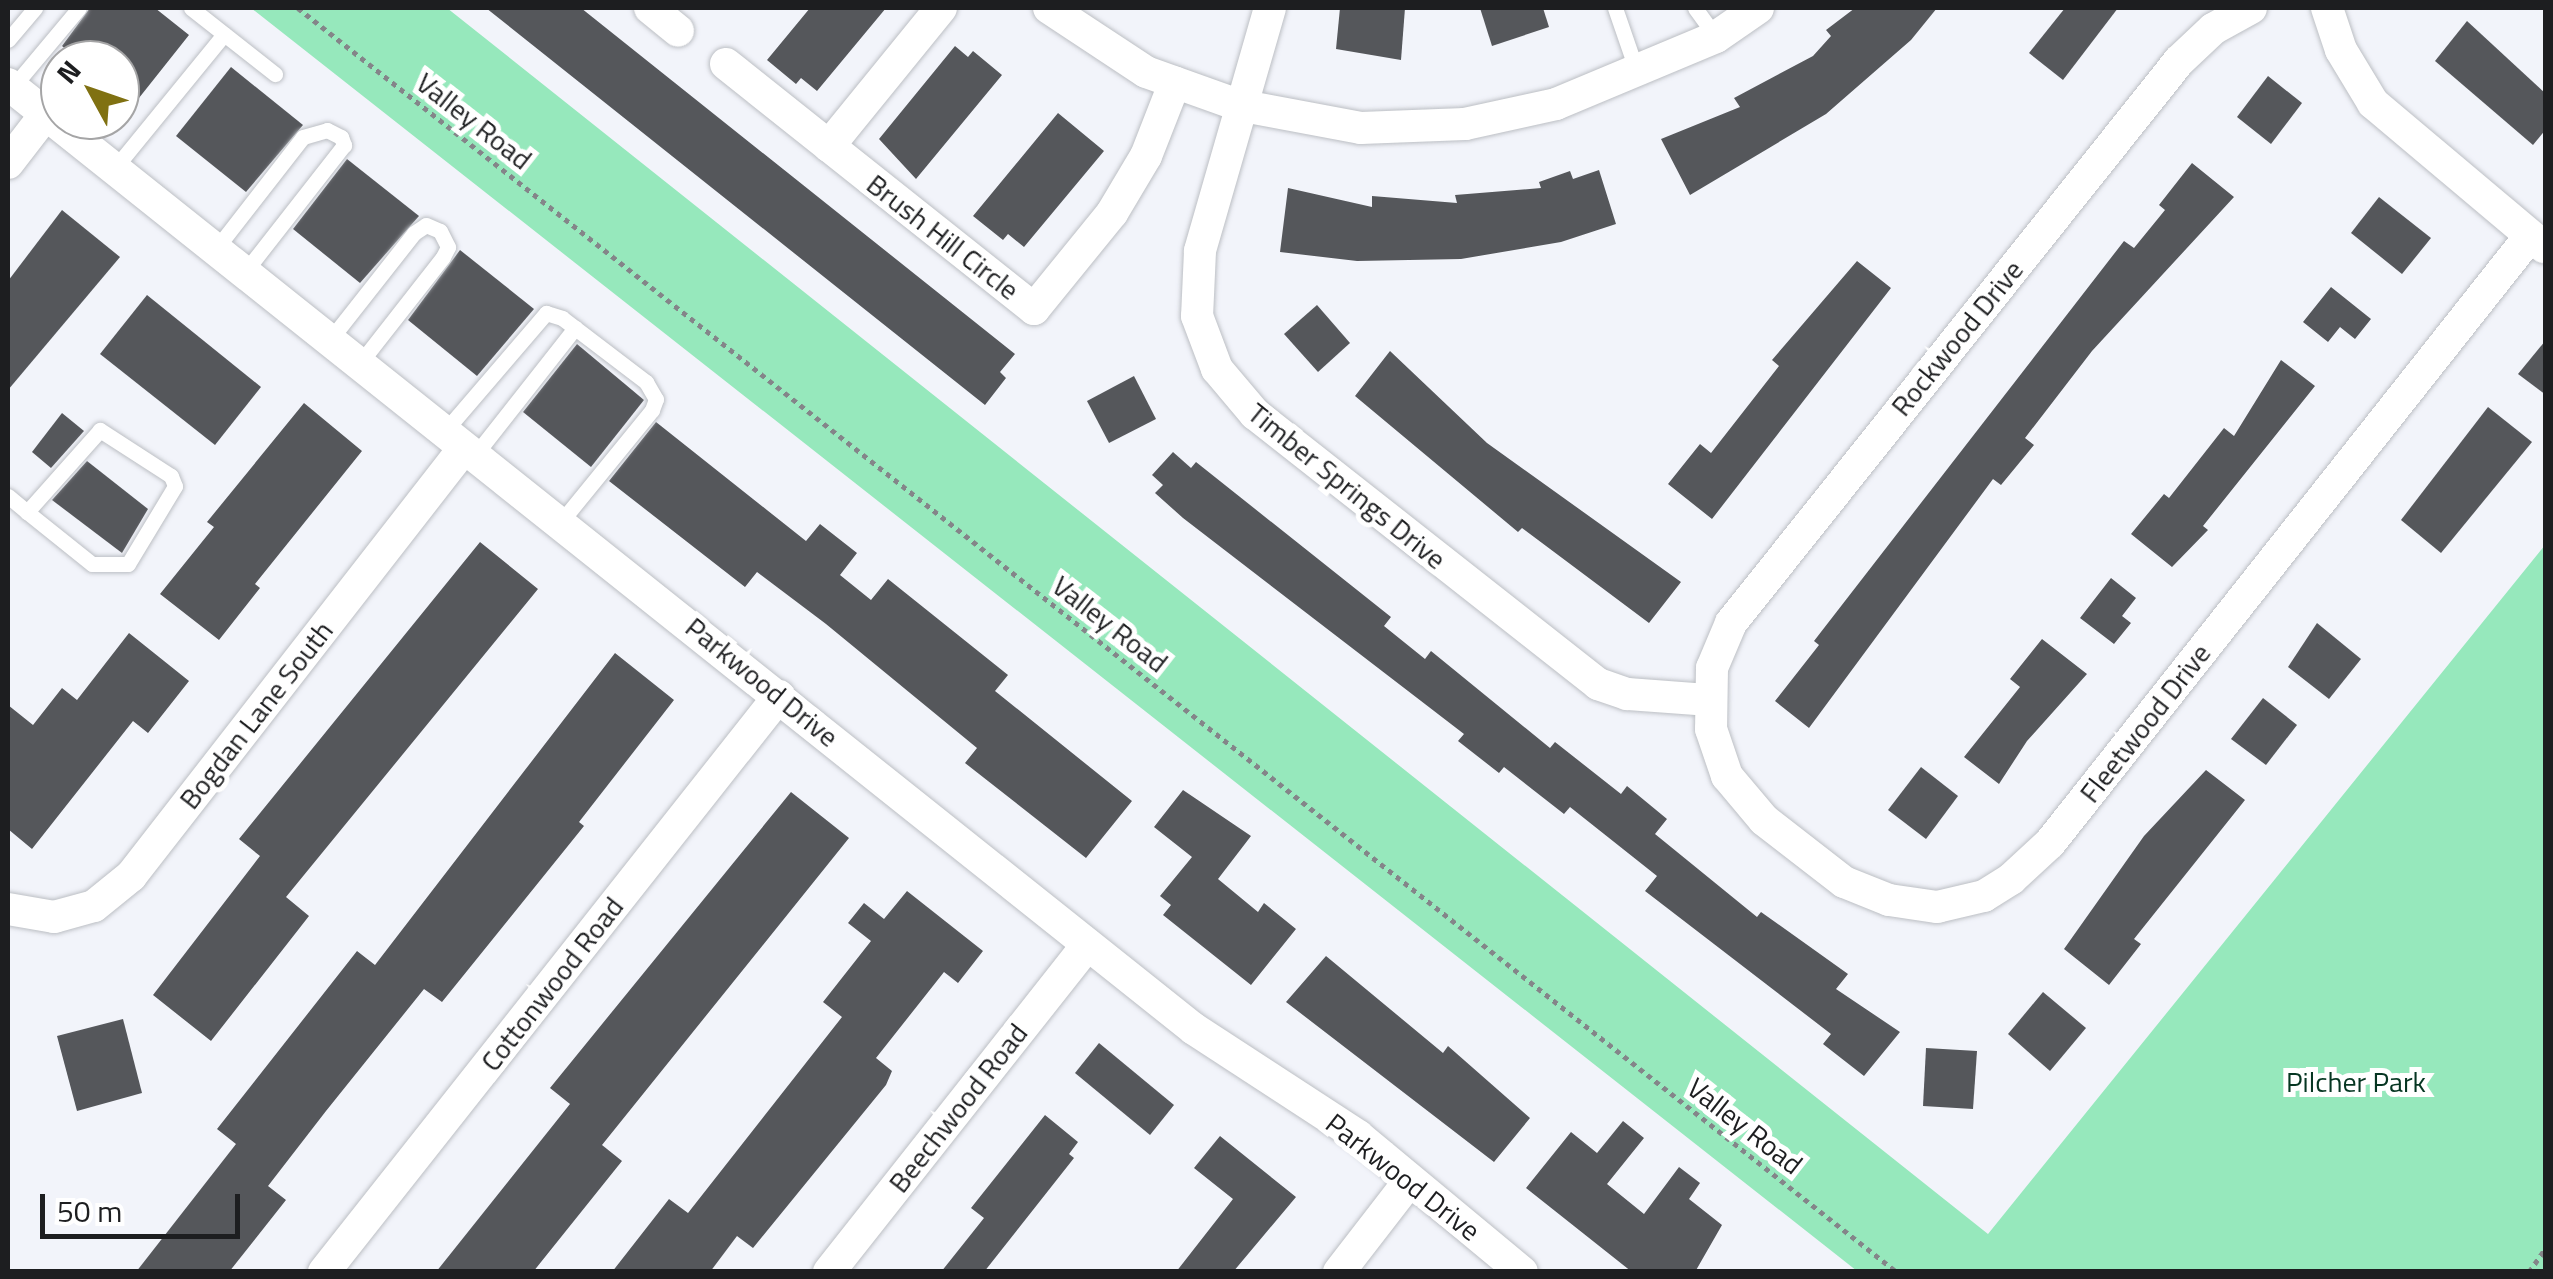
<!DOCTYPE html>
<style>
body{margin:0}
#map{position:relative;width:2553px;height:1279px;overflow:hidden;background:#f2f4fa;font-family:"Titillium Web",sans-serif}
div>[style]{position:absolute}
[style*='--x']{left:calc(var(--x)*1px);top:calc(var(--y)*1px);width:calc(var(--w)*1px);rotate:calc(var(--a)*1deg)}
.green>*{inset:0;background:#96e8bc}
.building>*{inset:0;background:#55575b}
.path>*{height:5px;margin-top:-2.5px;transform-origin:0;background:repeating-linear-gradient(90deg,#848589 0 5px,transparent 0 10px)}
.roads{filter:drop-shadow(0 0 2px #bcbfc4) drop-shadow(0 0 2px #bcbfc4)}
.lane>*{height:15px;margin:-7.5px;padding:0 7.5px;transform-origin:7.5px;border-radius:7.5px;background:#fff}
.street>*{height:32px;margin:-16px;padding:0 16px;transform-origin:16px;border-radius:16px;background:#fff}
span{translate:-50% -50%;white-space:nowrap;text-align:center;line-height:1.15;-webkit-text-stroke:10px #fff;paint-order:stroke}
.street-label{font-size:28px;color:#1d1e20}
.park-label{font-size:28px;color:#063622}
.frame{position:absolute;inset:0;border:10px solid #1d1e20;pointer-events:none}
.north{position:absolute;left:40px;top:40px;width:100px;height:100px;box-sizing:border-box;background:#fff;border:2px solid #a5a5a6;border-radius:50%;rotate:310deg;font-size:28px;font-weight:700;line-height:40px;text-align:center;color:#1d1e20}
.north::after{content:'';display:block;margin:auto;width:35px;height:45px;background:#807112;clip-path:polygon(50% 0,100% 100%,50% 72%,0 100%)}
.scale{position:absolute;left:40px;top:1194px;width:200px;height:45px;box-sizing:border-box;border:5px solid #1d1e20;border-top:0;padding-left:12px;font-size:30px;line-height:35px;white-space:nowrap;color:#1d1e20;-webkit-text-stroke:8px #fff;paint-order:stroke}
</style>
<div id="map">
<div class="green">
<i style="clip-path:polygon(251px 8px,447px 8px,1988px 1234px,2545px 545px,2545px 1271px,1857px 1271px)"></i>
</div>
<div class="building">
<i style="clip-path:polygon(90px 8px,155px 8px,189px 35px,135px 103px,120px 92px,120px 60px,79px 60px,62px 46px)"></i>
<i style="clip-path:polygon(486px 8px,581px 8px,1015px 354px,1000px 372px,1006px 378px,985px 405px)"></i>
<i style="clip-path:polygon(810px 8px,886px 8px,817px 91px,801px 78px,796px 84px,767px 60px)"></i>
<i style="clip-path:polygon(1340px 8px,1405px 8px,1401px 60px,1336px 49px)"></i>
<i style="clip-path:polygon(1480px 8px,1543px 8px,1549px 27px,1492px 46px)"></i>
<i style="clip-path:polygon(1855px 8px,1937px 8px,1911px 40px,1826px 114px,1690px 195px,1661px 139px,1740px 107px,1734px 98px,1813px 56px,1831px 36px,1826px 30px)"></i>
<i style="clip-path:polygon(2065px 8px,2118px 8px,2063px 80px,2029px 53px)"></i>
<i style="clip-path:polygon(2467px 21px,2546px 94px,2546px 129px,2533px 145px,2435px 61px)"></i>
<i style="clip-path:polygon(955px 46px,968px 57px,973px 51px,1002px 75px,916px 179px,879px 139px)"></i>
<i style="clip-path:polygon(231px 67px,303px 125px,246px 192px,176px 136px)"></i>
<i style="clip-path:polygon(2268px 76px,2302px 103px,2271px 144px,2237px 117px)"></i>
<i style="clip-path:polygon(1058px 113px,1104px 151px,1024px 247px,1008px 234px,1003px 240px,973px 216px)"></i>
<i style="clip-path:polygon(347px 159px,419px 216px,360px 283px,293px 229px)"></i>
<i style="clip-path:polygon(2192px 163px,2234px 197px,2092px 351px,2025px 438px,2034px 445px,2001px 485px,1993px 479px,1809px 728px,1775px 701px,1819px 645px,1814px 641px,2124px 241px,2134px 248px,2165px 210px,2159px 205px)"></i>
<i style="clip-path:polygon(1599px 170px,1616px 224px,1561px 242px,1461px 259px,1357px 261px,1280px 252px,1288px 188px,1372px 207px,1372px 196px,1457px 203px,1455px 195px,1541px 188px,1539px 182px,1570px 171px,1573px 179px)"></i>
<i style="clip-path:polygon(2379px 197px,2431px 238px,2402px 274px,2351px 233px)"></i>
<i style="clip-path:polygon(62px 210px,120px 257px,8px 390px,8px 281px)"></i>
<i style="clip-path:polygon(460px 250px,534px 309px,477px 376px,408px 320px)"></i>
<i style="clip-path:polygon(1857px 261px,1891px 288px,1712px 519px,1668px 484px,1700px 444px,1711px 453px,1779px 366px,1772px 360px)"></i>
<i style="clip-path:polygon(2331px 287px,2371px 319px,2355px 339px,2340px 327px,2328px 342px,2303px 322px)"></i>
<i style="clip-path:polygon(147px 295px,261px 387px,215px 445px,100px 354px)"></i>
<i style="clip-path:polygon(1317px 305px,1350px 343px,1318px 372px,1284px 334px)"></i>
<i style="clip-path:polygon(2546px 340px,2546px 395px,2518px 374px)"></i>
<i style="clip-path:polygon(577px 344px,644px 400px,591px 467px,523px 412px)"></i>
<i style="clip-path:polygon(1390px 351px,1487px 443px,1681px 582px,1649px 623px,1522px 528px,1518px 532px,1355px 396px)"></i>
<i style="clip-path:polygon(2281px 360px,2315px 386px,2203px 526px,2208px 530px,2172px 567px,2131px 534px,2164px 494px,2169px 498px,2224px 428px,2234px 436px)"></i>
<i style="clip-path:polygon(1134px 376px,1156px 419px,1109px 443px,1087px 401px)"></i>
<i style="clip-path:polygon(304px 403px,362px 451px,255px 584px,260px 588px,219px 640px,160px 594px,214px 527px,207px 522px)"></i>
<i style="clip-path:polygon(2488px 407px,2532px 442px,2441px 553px,2401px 520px)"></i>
<i style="clip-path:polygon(62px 413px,84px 431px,51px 468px,32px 452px)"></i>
<i style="clip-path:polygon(656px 422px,806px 541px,820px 524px,857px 553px,840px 575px,871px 600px,888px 579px,1008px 675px,995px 691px,1132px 801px,1086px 858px,965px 763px,977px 748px,826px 624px,757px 572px,745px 587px,609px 481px)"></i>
<i style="clip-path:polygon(1173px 452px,1191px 468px,1196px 462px,1391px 617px,1384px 626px,1425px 659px,1431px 651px,1550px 748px,1555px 742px,1621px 794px,1627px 786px,1667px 819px,1655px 834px,1757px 917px,1761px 912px,1848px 974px,1836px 989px,1900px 1032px,1864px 1076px,1823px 1044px,1831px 1034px,1645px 891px,1657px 876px,1570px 807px,1564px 814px,1504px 767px,1499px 773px,1458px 741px,1464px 734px,1183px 518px,1155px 493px,1163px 485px,1152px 475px)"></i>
<i style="clip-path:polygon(87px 461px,148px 509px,122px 553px,52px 500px)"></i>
<i style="clip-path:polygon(480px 542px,538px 589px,286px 897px,309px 916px,211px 1041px,153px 995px,260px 856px,239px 839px)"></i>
<i style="clip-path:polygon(2111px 578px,2136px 598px,2122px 616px,2131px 623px,2114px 644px,2080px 618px)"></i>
<i style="clip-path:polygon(2317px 623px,2361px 659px,2329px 699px,2288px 667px)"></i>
<i style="clip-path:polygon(129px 633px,189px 681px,148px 733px,133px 721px,32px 849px,8px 829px,8px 705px,33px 725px,62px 688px,77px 700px)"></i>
<i style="clip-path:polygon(2042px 639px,2087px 674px,2027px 741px,1999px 784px,1964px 757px,2020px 687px,2010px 679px)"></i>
<i style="clip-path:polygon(615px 653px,674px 700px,579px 822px,584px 826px,442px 1002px,424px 989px,326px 1111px,268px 1186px,286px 1200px,229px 1272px,136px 1272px,236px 1144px,217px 1129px,357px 951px,375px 965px)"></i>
<i style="clip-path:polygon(2263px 698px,2297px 725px,2266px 765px,2231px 739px)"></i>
<i style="clip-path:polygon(1921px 767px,1958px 796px,1926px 839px,1888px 810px)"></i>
<i style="clip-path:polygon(2206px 770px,2245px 800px,2134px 939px,2141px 944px,2109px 985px,2064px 949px,2144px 836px)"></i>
<i style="clip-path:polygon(1183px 790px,1251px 836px,1218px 879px,1258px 912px,1264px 903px,1296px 929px,1251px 985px,1163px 915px,1171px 905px,1160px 896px,1192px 857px,1154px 827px)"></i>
<i style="clip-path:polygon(791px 792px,849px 838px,602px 1145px,622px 1161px,533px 1272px,436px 1272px,570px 1104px,550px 1088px)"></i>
<i style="clip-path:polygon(907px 891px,983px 951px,958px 983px,944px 972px,876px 1058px,892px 1071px,886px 1085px,753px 1248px,737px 1236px,710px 1272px,612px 1272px,669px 1199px,688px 1213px,842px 1017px,823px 1002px,871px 941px,848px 923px,864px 903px,884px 919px)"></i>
<i style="clip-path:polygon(1326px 956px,1443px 1053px,1448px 1046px,1530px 1118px,1494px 1162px,1286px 1002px)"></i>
<i style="clip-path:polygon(2043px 992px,2086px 1028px,2050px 1071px,2008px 1034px)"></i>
<i style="clip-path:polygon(123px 1019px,142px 1093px,77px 1111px,57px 1036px)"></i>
<i style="clip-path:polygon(1099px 1043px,1174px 1105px,1150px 1135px,1075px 1073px)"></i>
<i style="clip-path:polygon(1926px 1048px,1977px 1051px,1973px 1109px,1923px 1106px)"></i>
<i style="clip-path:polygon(1045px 1115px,1078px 1142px,1069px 1154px,1074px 1158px,984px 1272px,941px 1272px,984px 1218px,971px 1208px)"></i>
<i style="clip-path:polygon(1623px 1121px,1644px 1138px,1607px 1184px,1644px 1214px,1679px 1167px,1700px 1183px,1689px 1199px,1722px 1225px,1695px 1272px,1632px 1272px,1526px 1188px,1571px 1132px,1597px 1153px)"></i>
<i style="clip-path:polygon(1220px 1136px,1296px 1197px,1233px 1272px,1176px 1272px,1233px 1199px,1194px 1168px)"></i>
</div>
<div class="path">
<i style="--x:298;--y:8;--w:2038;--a:38.33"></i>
<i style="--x:2529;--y:1272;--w:29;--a:-55"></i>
</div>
<div class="roads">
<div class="lane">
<i style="--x:191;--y:8;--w:107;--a:38.2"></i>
<i style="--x:1615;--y:8;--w:68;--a:71"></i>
<i style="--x:1695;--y:8;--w:36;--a:54"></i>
<i style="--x:8;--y:40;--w:42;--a:-49.8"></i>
<i style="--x:12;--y:88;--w:104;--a:-50.1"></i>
<i style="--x:114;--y:169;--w:174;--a:-50.8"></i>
<i style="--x:215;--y:250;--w:143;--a:-52.1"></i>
<i style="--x:303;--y:137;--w:25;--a:-16"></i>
<i style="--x:327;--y:130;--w:16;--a:27"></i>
<i style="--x:341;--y:137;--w:9;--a:69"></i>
<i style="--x:344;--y:145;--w:162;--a:128"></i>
<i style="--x:329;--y:341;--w:137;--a:-51.8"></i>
<i style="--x:414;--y:233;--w:14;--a:-34"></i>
<i style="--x:426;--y:225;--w:15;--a:23"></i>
<i style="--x:440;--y:231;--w:18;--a:63"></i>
<i style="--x:448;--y:247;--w:11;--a:117"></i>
<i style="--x:443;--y:257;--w:136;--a:128.1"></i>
<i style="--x:444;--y:432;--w:157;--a:-49.4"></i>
<i style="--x:546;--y:313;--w:17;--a:17"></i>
<i style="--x:562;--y:318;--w:106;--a:37.3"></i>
<i style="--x:646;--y:382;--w:20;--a:60"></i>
<i style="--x:656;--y:399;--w:12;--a:110"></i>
<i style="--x:652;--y:410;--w:146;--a:129.2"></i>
<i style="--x:475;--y:455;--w:162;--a:-51.8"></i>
<i style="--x:8;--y:496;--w:25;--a:40"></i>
<i style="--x:27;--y:512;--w:83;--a:38.7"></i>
<i style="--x:92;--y:564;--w:36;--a:0"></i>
<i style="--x:128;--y:564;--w:91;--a:-58.9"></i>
<i style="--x:175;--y:486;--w:11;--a:-112"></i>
<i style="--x:171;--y:476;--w:85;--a:-147.1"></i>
<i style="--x:100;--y:430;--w:110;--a:131.7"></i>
</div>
<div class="street">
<i style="--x:650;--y:8;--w:36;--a:39"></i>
<i style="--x:941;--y:8;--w:178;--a:129.1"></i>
<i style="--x:829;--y:146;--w:262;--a:38.5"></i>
<i style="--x:1034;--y:309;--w:124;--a:-50.9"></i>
<i style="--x:1112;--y:213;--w:66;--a:-59.2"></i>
<i style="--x:1146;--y:156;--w:79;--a:-68.6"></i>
<i style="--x:1049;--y:8;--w:116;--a:33.4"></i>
<i style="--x:1146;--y:72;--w:98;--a:19.7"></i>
<i style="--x:1238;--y:105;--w:125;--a:10.6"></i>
<i style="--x:1361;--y:128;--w:104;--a:-2.2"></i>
<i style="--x:1465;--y:124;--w:93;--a:-12.4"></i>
<i style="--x:1556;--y:104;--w:173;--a:-22.7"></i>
<i style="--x:1716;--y:37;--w:51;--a:-34.6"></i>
<i style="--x:1270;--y:8;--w:253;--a:106.1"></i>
<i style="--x:1200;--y:251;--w:65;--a:92.6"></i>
<i style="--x:1197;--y:316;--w:57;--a:69.3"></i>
<i style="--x:1217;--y:369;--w:59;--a:49.8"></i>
<i style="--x:1255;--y:414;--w:437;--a:38.2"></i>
<i style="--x:1598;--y:684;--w:31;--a:19"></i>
<i style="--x:1627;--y:694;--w:81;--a:4.2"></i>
<i style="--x:2251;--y:8;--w:43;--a:151.1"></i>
<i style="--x:2213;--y:29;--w:47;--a:136.7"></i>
<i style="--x:2179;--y:61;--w:719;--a:128.56"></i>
<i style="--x:1731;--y:623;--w:49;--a:112.9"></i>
<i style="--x:1712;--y:668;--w:61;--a:90.9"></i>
<i style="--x:1711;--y:729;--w:50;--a:71.2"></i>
<i style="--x:1727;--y:776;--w:57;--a:49.9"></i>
<i style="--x:1764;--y:820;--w:101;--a:37.8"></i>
<i style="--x:1844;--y:882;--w:48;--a:21.8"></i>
<i style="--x:1889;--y:900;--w:49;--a:8.3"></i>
<i style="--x:1937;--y:907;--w:48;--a:-13.2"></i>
<i style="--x:1984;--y:896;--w:32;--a:-32"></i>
<i style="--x:2011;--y:879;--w:53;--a:-42.7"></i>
<i style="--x:2050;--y:843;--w:774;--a:-51.66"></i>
<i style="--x:2327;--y:8;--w:44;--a:71.6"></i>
<i style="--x:2341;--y:50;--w:62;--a:58.9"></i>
<i style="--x:2373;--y:103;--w:224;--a:40.1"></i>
<i style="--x:726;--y:64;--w:132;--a:38.5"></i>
<i style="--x:8;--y:84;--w:1516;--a:38.55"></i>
<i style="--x:1194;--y:1029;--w:196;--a:33.1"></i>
<i style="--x:1358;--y:1136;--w:213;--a:39.7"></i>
<i style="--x:8;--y:163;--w:61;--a:-52.4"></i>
<i style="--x:8;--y:909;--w:47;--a:9.9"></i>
<i style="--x:54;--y:917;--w:41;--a:-15.4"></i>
<i style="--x:94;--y:906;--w:48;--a:-39"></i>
<i style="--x:131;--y:876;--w:542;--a:-52.12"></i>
<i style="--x:324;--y:1272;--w:734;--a:-51.69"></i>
<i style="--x:829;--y:1272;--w:417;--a:-51.7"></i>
<i style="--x:1339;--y:1272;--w:116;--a:-52.3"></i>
</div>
</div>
<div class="street-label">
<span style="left:474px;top:121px;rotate:38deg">Valley Road</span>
<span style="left:943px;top:237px;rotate:38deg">Brush Hill Circle</span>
<span style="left:1957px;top:338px;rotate:-51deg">Rockwood Drive</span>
<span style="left:1347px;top:486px;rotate:39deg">Timber Springs Drive</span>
<span style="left:1110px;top:624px;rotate:38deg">Valley Road</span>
<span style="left:762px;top:682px;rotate:39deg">Parkwood Drive</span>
<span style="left:256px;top:715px;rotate:-52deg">Bogdan Lane South</span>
<span style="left:2145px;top:723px;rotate:-52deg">Fleetwood Drive</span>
<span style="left:552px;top:984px;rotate:-52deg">Cottonwood Road</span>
<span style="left:958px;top:1108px;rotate:-52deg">Beechwood Road</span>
<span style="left:1745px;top:1126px;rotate:38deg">Valley Road</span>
<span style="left:1403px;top:1177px;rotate:38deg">Parkwood Drive</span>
</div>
<div class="park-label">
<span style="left:2356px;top:1082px">Pilcher Park</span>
</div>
<div class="frame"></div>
<div class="north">N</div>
<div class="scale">50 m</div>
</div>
